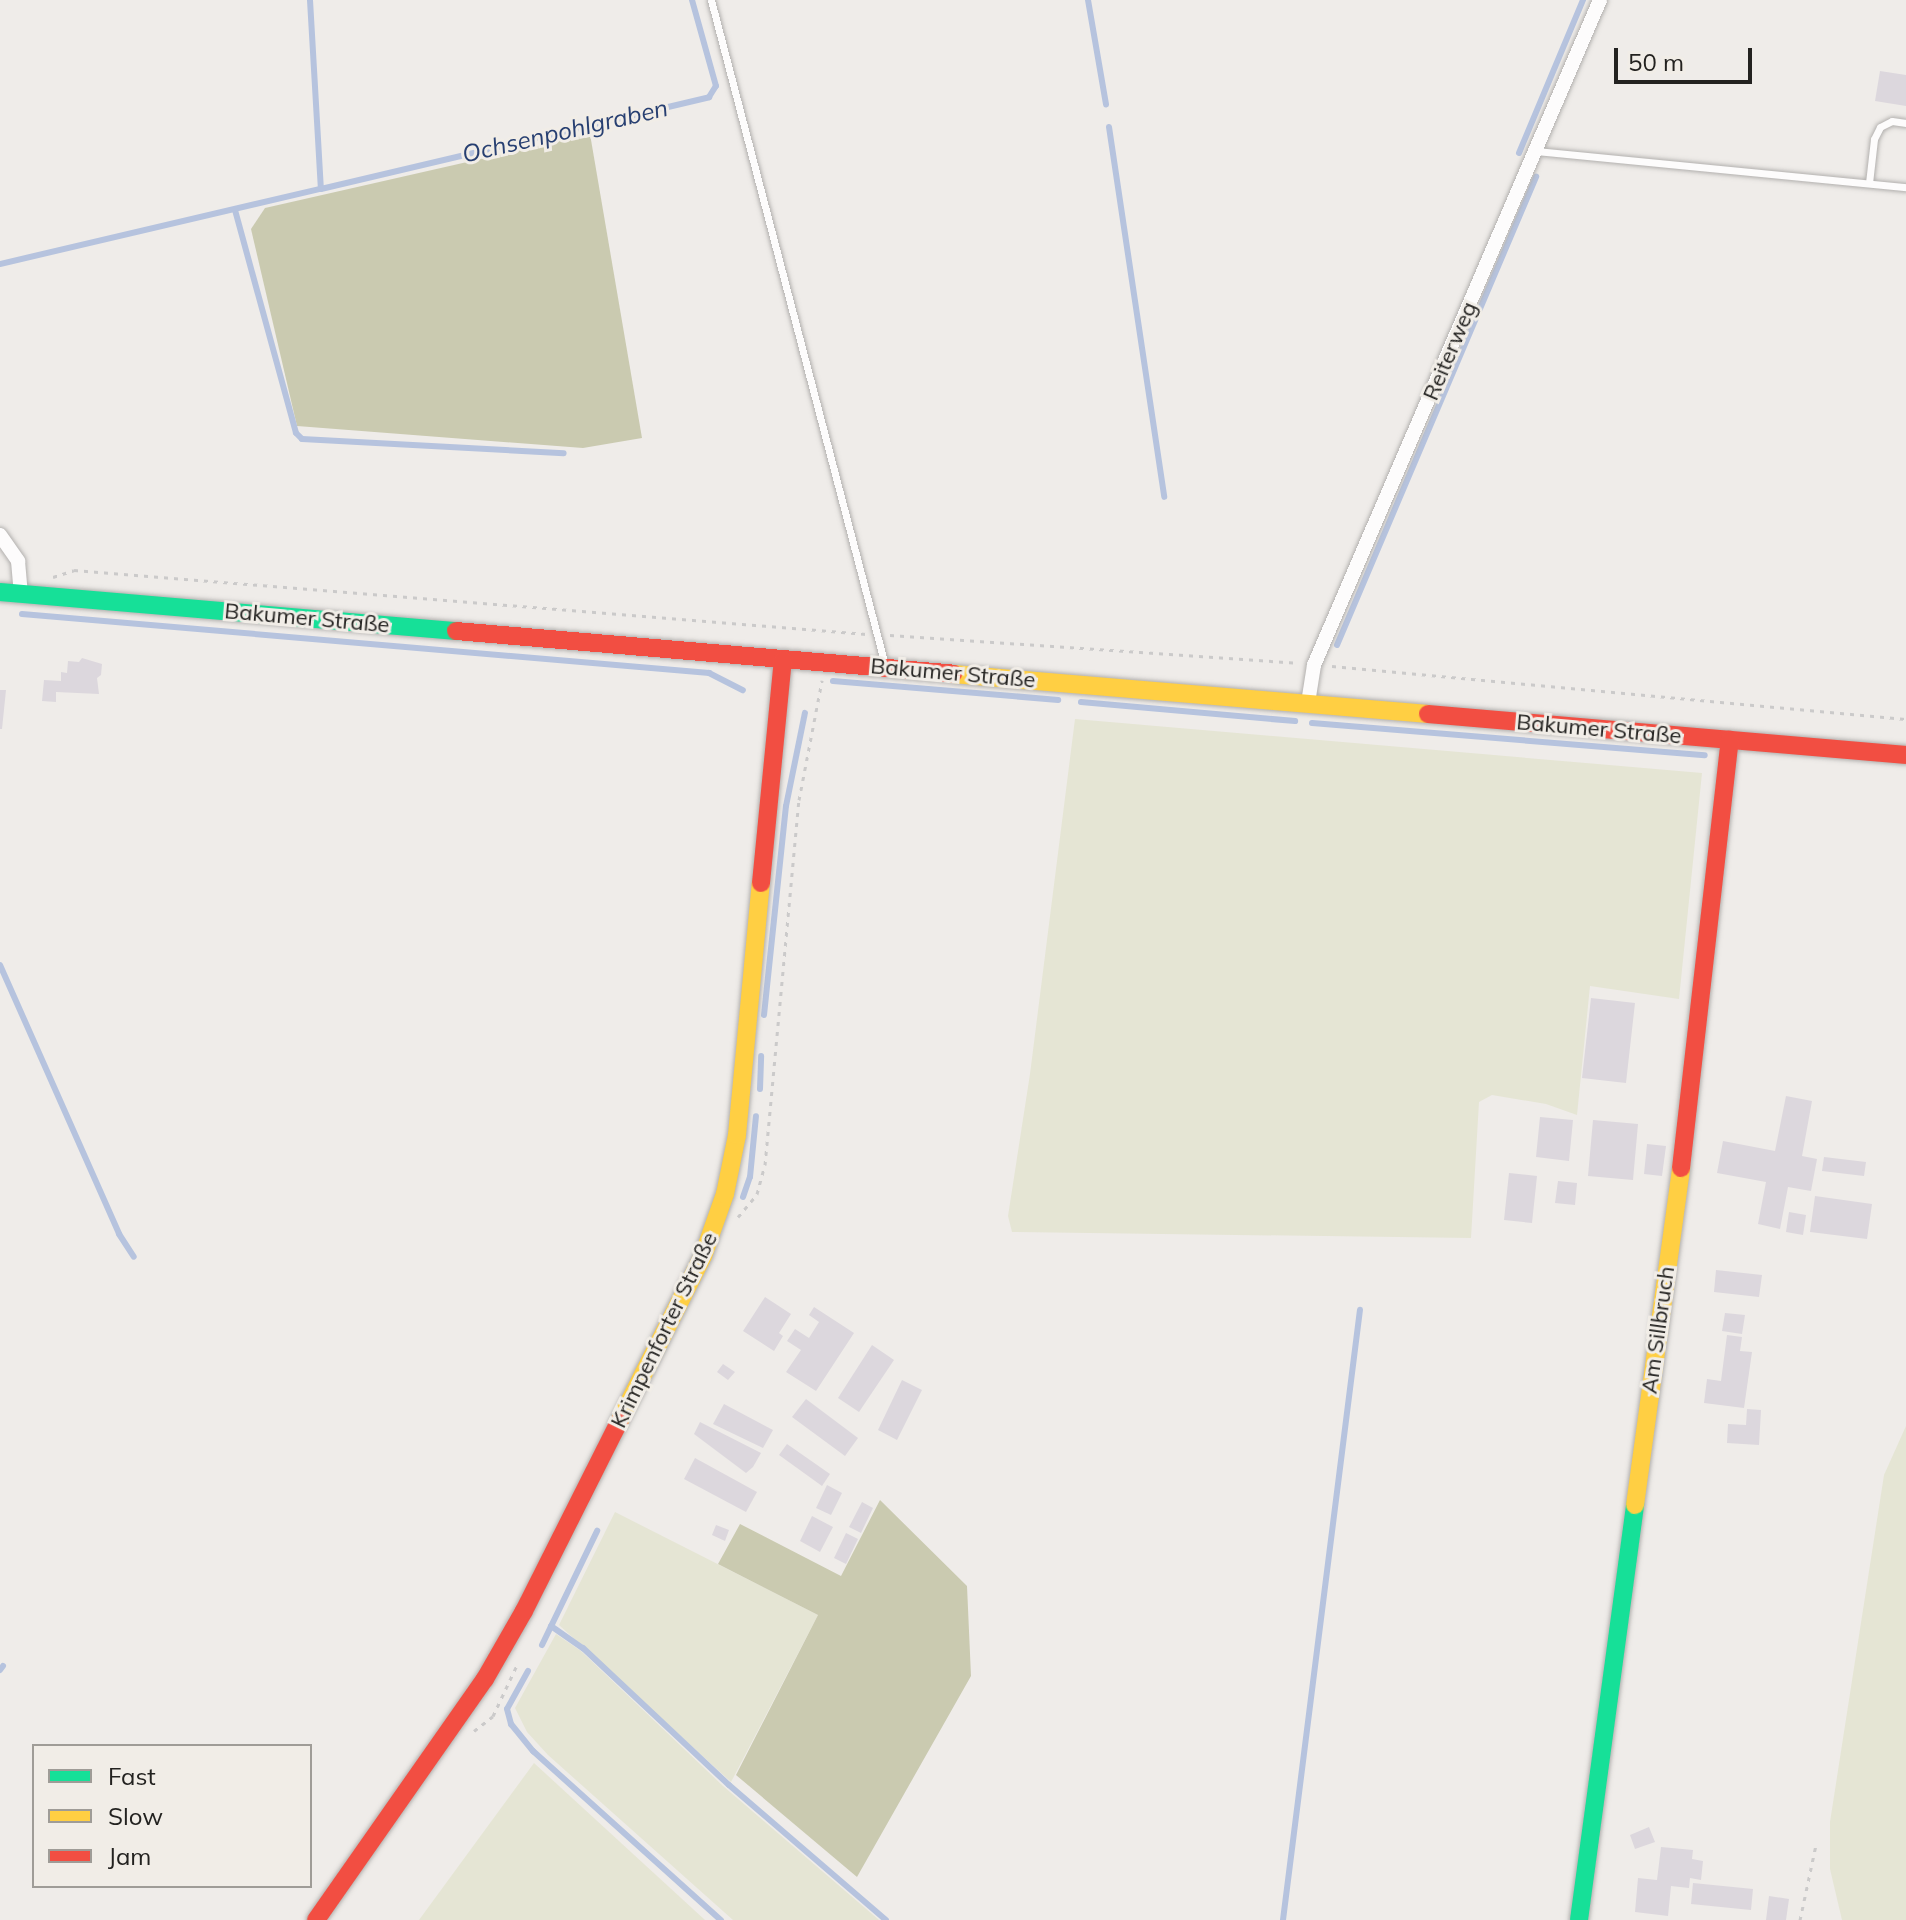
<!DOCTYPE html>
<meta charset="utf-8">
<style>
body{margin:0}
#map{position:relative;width:1906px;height:1920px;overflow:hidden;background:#efece9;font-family:Mulish,sans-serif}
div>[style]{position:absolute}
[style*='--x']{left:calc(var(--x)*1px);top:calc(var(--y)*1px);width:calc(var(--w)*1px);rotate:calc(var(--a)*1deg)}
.green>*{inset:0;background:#e5e5d4}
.forest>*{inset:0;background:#cacab0}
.stream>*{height:6px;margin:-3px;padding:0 3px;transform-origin:3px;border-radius:3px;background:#b6c3de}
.building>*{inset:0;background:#dcd7dd}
.path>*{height:3px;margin-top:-1.5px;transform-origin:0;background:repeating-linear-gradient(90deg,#cbcaca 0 4px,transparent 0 10px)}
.roads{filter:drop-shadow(0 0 2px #b2b0ae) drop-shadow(0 0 2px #b2b0ae)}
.lane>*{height:7px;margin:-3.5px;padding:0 3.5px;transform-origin:3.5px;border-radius:3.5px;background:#fdfcfc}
.street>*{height:14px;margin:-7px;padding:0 7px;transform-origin:7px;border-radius:7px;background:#fdfcfc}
.fast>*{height:18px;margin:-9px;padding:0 9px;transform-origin:9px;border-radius:9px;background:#16e098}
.slow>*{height:18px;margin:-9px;padding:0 9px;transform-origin:9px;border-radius:9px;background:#ffcf43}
.jam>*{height:18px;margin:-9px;padding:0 9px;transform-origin:9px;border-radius:9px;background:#f24e42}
span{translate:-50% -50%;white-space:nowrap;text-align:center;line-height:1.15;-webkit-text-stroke:6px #f1ede7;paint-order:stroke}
.street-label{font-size:22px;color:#232220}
.water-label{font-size:24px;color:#273f71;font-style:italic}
.legend{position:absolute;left:32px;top:1744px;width:280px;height:144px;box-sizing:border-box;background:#f1ede7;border:2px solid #9f9c97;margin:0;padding:10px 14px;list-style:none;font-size:24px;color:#232220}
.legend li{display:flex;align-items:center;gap:16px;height:40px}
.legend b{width:40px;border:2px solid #9f9c97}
.scale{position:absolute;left:1614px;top:48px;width:138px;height:36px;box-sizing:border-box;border:4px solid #232220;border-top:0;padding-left:10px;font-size:24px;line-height:28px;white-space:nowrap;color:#232220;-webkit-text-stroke:6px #f1ede7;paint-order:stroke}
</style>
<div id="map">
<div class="green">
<i style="clip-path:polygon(1075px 719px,1702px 773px,1679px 999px,1590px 986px,1577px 1115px,1546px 1104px,1492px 1095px,1479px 1102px,1471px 1238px,1012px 1232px,1008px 1216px,1030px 1074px)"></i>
<i style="clip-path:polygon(1906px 1426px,1906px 1920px,1842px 1920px,1830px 1869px,1830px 1822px,1884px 1475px)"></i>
<i style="clip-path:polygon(615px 1512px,818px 1615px,731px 1782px,559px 1625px)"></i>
<i style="clip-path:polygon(556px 1634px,581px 1651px,723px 1786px,879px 1920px,733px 1920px,548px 1755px,527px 1732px,515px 1708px)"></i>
<i style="clip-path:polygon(534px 1763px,705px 1920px,419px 1920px)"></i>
</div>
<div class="forest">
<i style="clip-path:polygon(590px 134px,642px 438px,583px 448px,297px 426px,251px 229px,265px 208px)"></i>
<i style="clip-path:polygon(880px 1500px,967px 1586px,971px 1676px,857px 1877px,736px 1775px,818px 1615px,718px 1564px,740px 1524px,841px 1576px)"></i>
</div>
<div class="stream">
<i style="--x:310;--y:0;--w:189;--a:86.7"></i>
<i style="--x:321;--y:189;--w:399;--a:-13.3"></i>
<i style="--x:709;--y:97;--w:13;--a:-58"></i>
<i style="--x:716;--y:86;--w:89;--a:-105.6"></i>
<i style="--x:1088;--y:0;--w:106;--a:80.2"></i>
<i style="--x:1109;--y:127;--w:374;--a:81.5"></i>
<i style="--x:1519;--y:153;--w:166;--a:-67.3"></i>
<i style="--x:235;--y:210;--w:231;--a:74.7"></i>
<i style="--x:296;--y:433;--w:8;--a:45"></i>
<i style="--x:302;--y:439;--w:262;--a:3.1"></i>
<i style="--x:0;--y:264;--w:330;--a:-13.2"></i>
<i style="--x:22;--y:614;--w:690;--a:4.91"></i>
<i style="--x:709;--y:673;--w:38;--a:27"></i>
<i style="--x:1337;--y:645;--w:509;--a:-66.96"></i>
<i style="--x:833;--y:681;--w:226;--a:4.8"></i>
<i style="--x:1081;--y:702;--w:215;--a:5.1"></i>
<i style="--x:1312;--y:723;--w:394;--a:4.7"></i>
<i style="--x:0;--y:965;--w:294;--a:66.1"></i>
<i style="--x:119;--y:1234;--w:27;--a:57"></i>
<i style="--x:764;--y:1015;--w:210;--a:-84"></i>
<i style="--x:786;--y:806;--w:95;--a:-78.5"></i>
<i style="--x:760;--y:1089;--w:33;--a:-88"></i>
<i style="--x:743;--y:1197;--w:21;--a:-71"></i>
<i style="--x:750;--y:1177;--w:61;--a:-84.4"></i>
<i style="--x:551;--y:1626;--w:39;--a:35"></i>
<i style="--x:583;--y:1648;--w:200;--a:43.2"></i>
<i style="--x:729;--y:1785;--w:207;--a:40.7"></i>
<i style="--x:542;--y:1645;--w:127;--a:-64.2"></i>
<i style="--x:0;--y:1670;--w:5;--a:-53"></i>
<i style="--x:528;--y:1671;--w:43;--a:118.9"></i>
<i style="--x:507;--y:1709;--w:16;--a:75"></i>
<i style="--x:511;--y:1724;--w:35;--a:51"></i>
<i style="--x:533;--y:1751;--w:253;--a:42"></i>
<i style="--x:1283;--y:1920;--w:615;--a:-82.81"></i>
</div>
<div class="building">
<i style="clip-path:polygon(1880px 71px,1906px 75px,1906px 106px,1875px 101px)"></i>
<i style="clip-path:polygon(82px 658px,102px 664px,101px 675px,97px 678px,99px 694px,56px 692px,56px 702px,42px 701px,44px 680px,61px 681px,61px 672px,67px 673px,68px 661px,79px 662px)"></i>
<i style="clip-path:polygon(0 690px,6px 690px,2px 729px,0 729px)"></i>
<i style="clip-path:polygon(1591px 998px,1635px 1003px,1626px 1083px,1582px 1078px)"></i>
<i style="clip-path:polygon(1786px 1096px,1812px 1101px,1802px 1156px,1817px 1159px,1811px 1191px,1788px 1187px,1780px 1229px,1758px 1224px,1766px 1182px,1717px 1173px,1723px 1141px,1775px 1151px)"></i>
<i style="clip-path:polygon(1540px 1117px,1573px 1120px,1569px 1161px,1536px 1157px)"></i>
<i style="clip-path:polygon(1593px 1120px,1638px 1124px,1633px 1180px,1588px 1176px)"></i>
<i style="clip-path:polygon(1647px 1144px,1666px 1146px,1662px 1176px,1644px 1174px)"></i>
<i style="clip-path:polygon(1824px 1157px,1866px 1162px,1864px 1176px,1822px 1171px)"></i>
<i style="clip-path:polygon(1509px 1173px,1537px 1176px,1532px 1223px,1504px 1220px)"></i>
<i style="clip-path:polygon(1558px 1181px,1577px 1183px,1575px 1205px,1555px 1203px)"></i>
<i style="clip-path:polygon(1815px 1196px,1872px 1204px,1867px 1239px,1810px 1232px)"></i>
<i style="clip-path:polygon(1789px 1212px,1806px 1215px,1803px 1235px,1786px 1232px)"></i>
<i style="clip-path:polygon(1716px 1270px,1762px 1275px,1759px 1297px,1714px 1292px)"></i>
<i style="clip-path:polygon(765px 1297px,791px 1314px,779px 1333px,783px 1336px,774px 1351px,743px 1331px)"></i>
<i style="clip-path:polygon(814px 1307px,854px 1333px,816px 1391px,786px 1372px,801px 1350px,787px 1341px,795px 1329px,809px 1338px,819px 1322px,809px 1315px)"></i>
<i style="clip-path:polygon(1725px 1313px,1745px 1315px,1742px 1334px,1722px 1331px)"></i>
<i style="clip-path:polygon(1727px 1335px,1742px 1337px,1740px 1351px,1752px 1352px,1744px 1408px,1704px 1403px,1707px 1379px,1721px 1381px)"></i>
<i style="clip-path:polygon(872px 1345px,894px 1360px,859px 1412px,838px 1398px)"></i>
<i style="clip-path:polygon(723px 1364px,735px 1372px,728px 1380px,717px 1372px)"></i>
<i style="clip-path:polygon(902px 1380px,922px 1390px,897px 1440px,878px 1430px)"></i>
<i style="clip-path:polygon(806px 1399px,858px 1438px,845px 1456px,792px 1417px)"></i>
<i style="clip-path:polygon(724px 1404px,773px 1430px,763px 1448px,713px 1424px)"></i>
<i style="clip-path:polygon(1747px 1409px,1761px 1410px,1759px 1445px,1727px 1443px,1728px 1424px,1746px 1425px)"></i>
<i style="clip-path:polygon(700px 1422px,761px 1453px,753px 1467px,746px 1473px,694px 1434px)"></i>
<i style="clip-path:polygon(787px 1444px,830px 1474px,822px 1486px,779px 1455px)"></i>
<i style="clip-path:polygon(695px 1458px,757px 1492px,746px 1512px,684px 1479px)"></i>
<i style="clip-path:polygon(827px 1485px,842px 1493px,831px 1515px,816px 1508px)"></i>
<i style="clip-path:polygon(862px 1502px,873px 1508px,861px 1533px,849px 1527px)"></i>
<i style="clip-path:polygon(812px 1516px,833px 1527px,820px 1552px,800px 1541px)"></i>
<i style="clip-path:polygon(716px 1525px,729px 1530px,725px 1541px,712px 1535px)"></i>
<i style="clip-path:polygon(846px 1533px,858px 1539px,846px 1564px,834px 1558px)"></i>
<i style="clip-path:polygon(1649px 1827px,1655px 1842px,1635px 1849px,1630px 1835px)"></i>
<i style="clip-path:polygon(1661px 1847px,1693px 1850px,1692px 1859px,1703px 1861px,1701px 1880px,1690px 1878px,1689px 1888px,1671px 1886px,1668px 1916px,1635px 1912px,1638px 1878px,1657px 1880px)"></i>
<i style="clip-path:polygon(1693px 1883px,1753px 1889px,1751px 1910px,1691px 1904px)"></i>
<i style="clip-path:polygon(1769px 1896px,1789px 1899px,1786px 1920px,1766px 1920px)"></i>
</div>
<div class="path">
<i style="--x:53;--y:577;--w:22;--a:-18"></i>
<i style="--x:74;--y:570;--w:795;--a:4.62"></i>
<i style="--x:890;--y:635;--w:408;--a:3.9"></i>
<i style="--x:1332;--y:666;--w:576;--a:5.28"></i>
<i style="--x:738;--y:1217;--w:30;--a:-50"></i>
<i style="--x:757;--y:1194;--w:30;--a:-75"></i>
<i style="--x:765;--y:1165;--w:367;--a:-84.7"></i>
<i style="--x:799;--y:800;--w:122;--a:-79.1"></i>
<i style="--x:474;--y:1731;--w:24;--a:-38"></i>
<i style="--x:493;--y:1716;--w:56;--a:-64.8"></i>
<i style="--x:1800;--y:1920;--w:77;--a:-78"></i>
</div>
<div class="roads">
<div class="lane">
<i style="--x:711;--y:0;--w:687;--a:75.34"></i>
<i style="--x:1536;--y:151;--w:372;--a:5.6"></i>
<i style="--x:1869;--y:183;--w:44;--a:-83.5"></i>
<i style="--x:1874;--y:139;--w:13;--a:-63"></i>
<i style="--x:1880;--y:127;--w:13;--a:-27"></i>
<i style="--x:1892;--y:121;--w:14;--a:8"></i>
</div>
<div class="street">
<i style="--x:0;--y:535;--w:32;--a:55"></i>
<i style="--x:18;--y:561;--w:32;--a:85"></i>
<i style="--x:1308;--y:703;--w:38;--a:-81"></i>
<i style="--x:1314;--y:665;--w:724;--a:-66.73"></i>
</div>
<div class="fast">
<i style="--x:0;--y:592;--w:458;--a:4.9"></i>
<i style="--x:1579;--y:1920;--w:419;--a:-82.3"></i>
</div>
<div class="slow">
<i style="--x:953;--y:674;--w:477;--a:4.8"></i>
<i style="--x:619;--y:1422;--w:186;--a:-63.2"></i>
<i style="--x:703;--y:1256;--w:66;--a:-70.5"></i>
<i style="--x:725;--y:1194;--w:60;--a:-78.5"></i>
<i style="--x:737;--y:1135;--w:253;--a:-84.6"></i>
<i style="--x:1635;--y:1505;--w:340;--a:-82.2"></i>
</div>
<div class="jam">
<i style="--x:456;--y:631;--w:499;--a:4.9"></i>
<i style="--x:1428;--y:714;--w:480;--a:4.9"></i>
<i style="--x:761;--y:883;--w:224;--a:-84.4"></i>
<i style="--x:1681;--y:1168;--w:431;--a:-83.5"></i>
<i style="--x:316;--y:1920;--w:294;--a:-55"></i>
<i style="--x:485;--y:1679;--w:78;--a:-60.2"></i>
<i style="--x:524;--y:1611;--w:212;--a:-63.3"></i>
</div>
</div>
<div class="street-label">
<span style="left:1450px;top:351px;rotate:-67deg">Reiterweg</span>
<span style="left:307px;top:618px;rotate:5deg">Bakumer Straße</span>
<span style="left:953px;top:673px;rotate:5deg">Bakumer Straße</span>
<span style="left:1599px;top:729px;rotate:5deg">Bakumer Straße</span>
<span style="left:664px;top:1330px;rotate:-64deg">Krimpenforter Straße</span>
<span style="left:1658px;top:1330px;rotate:-82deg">Am Sillbruch</span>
</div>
<div class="water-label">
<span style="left:565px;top:131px;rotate:-13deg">Ochsenpohlgraben</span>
</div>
<ul class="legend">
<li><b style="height:10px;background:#16e098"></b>Fast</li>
<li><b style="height:10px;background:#ffcf43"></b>Slow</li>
<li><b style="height:10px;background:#f24e42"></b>Jam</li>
</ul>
<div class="scale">50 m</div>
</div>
